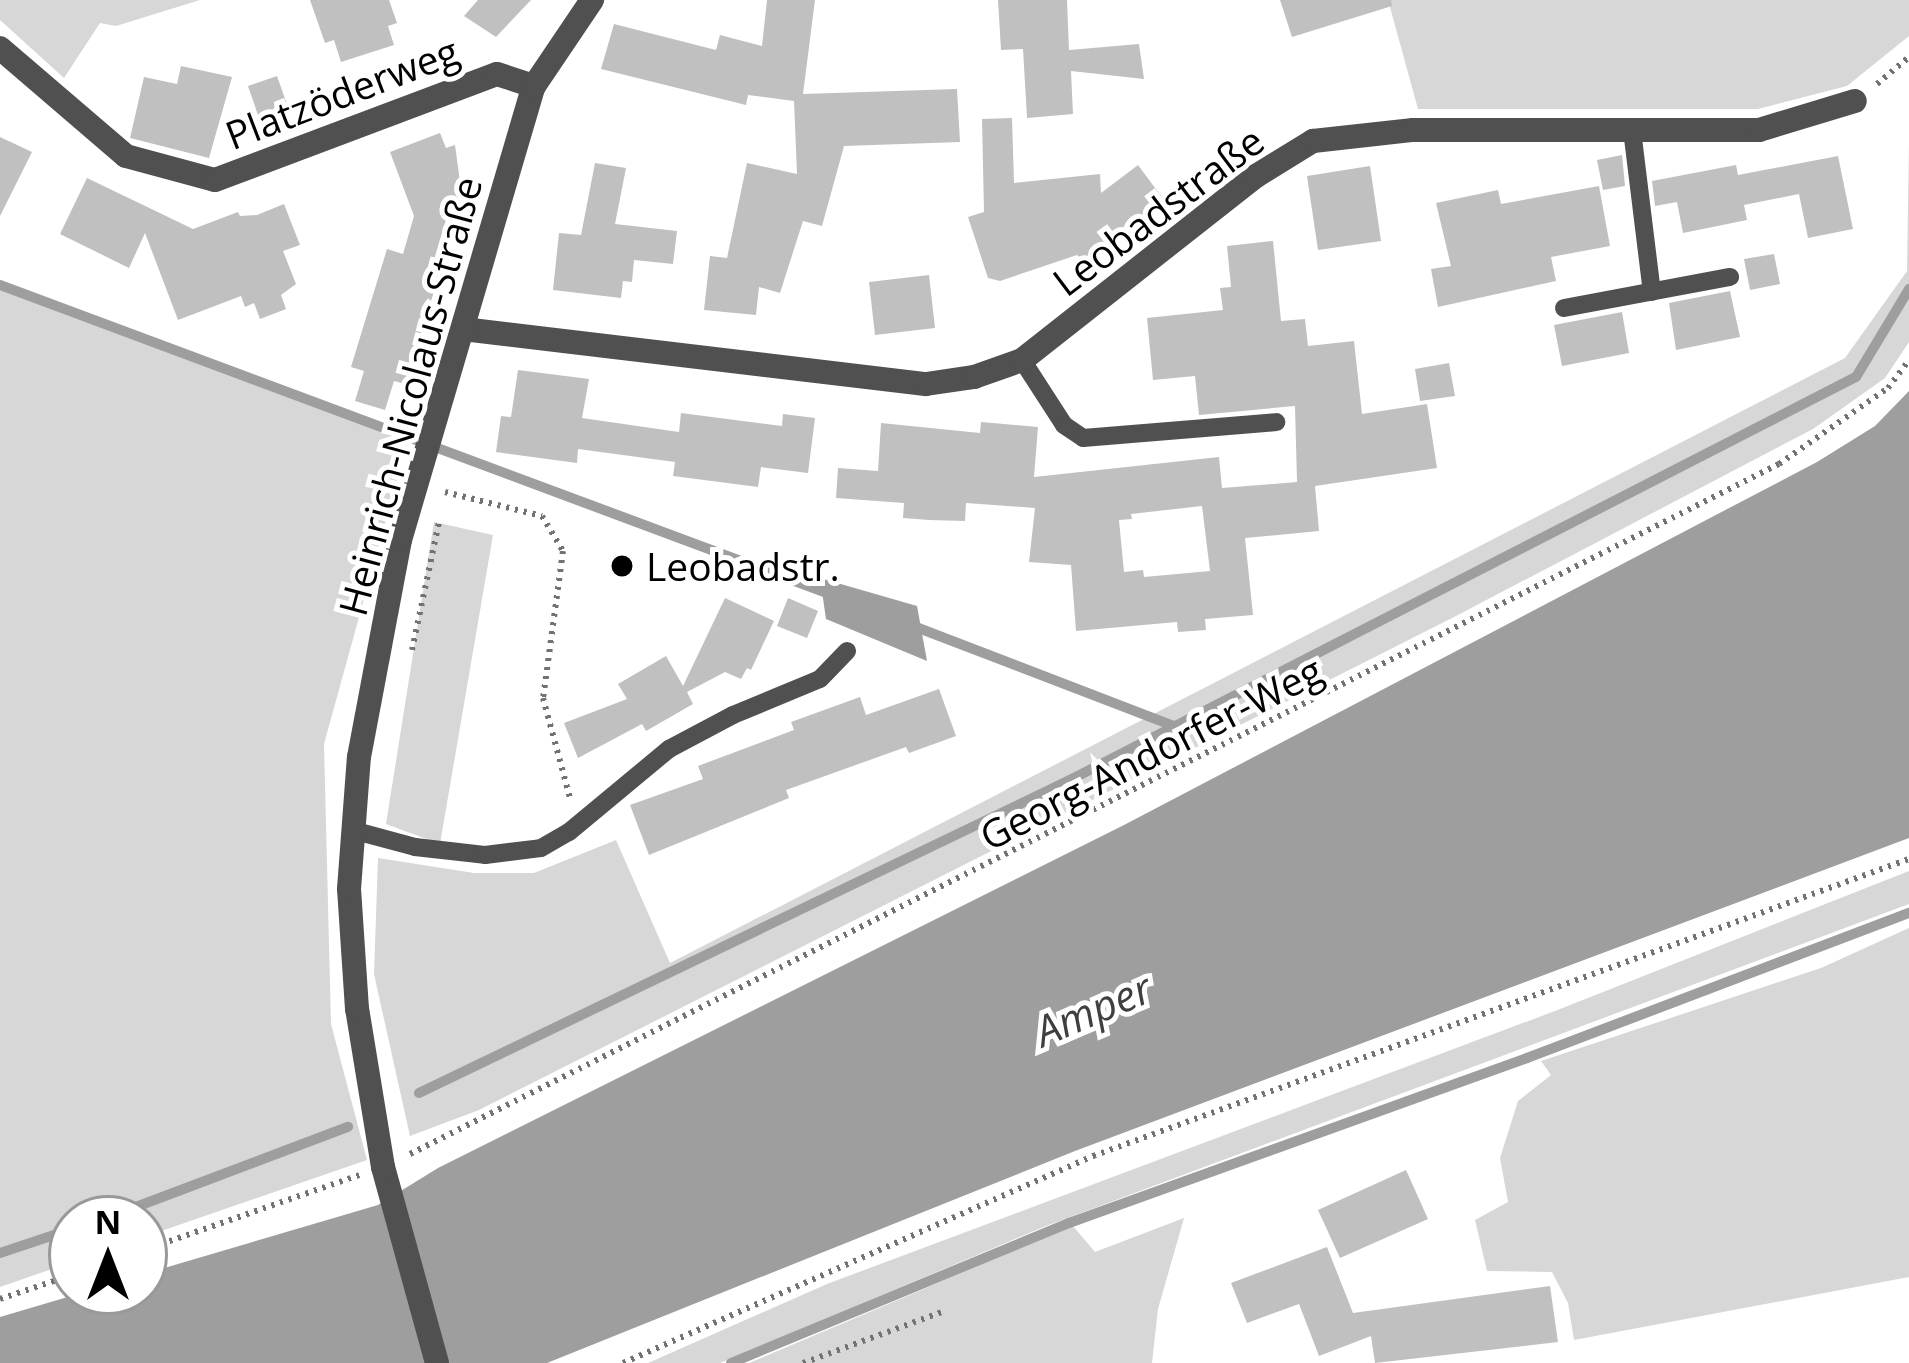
<!DOCTYPE html>
<meta charset="utf-8">
<style>
body{margin:0}
#map{position:relative;width:1909px;height:1363px;overflow:hidden;background:#fff;font-family:"Open Sans",sans-serif}
div>[style]{position:absolute}
[style*='--x']{left:calc(var(--x)*1px);top:calc(var(--y)*1px);width:calc(var(--w)*1px);rotate:calc(var(--a)*1deg)}
.green>*{inset:0;background:#d7d7d7}
.water>*{inset:0;background:#9e9e9e}
.stream>*{height:10px;margin:-5px;padding:0 5px;transform-origin:5px;border-radius:5px;background:#9e9e9e}
.building>*{inset:0;background:#c0c0c0}
.path>*{height:6px;margin-top:-3px;transform-origin:0;background:repeating-linear-gradient(90deg,#727272 0 3px,transparent 0 9px)}
.service>*{height:18px;margin:-9px;padding:0 9px;transform-origin:9px;border-radius:9px;background:#505050}
.minor>*{height:24px;margin:-12px;padding:0 12px;transform-origin:12px;border-radius:12px;background:#505050}
.dots>*{width:33px;height:33px;translate:-50% -50%;box-sizing:border-box;border:6px solid #fff;border-radius:50%}
span{translate:-50% -50%;white-space:nowrap;text-align:center;line-height:1.15;-webkit-text-stroke:10px #fff;paint-order:stroke}
.street-label{font-size:39px;color:#000}
.poi-label{font-size:39px;color:#000}
.left{translate:0 -50%;text-align:left}
.water-label{font-size:42px;color:#3f3f3f;font-style:italic}
.north{position:absolute;left:48px;top:1195px;width:120px;height:120px;box-sizing:border-box;background:#fff;border:3px solid #999;border-radius:50%;rotate:0deg;font-size:33px;font-weight:700;line-height:48px;text-align:center;color:#000}
.north::after{content:'';display:block;margin:auto;width:42px;height:54px;background:#000;clip-path:polygon(50% 0,100% 100%,50% 72%,0 100%)}
</style>
<div id="map">
<div class="green">
<i style="clip-path:polygon(0 0,200px 0,116px 26px,100px 23px,64px 78px,0 20px)"></i>
<i style="clip-path:polygon(1388px 0,1909px 0,1909px 36px,1847px 86px,1758px 109px,1418px 109px)"></i>
<i style="clip-path:polygon(1909px 142px,1909px 342px,1885px 378px,1813px 429px,1456px 616px,479px 1110px,410px 1136px,374px 974px,378px 858px,474px 873px,534px 873px,616px 840px,670px 963px,1845px 358px,1907px 271px)"></i>
<i style="clip-path:polygon(0 286px,408px 440px,324px 744px,331px 1024px,367px 1160px,144px 1237px,144px 1219px,72px 1219px,72px 1262px,0 1287px)"></i>
<i style="clip-path:polygon(434px 522px,493px 535px,440px 844px,386px 824px)"></i>
<i style="clip-path:polygon(1909px 871px,1909px 904px,1046px 1226px,720px 1363px,648px 1363px,827px 1284px,1555px 1011px)"></i>
<i style="clip-path:polygon(1909px 928px,1909px 1277px,1574px 1340px,1568px 1303px,1552px 1272px,1487px 1271px,1475px 1220px,1508px 1202px,1500px 1158px,1518px 1101px,1551px 1075px,1541px 1061px,1821px 968px)"></i>
<i style="clip-path:polygon(1184px 1218px,1158px 1309px,1152px 1363px,749px 1363px,1073px 1226px,1095px 1252px)"></i>
</div>
<div class="water">
<i style="clip-path:polygon(1909px 391px,1909px 838px,1075px 1151px,547px 1363px,0 1363px,0 1317px,88px 1291px,144px 1291px,144px 1274px,378px 1205px,438px 1168px,1124px 825px,1817px 462px,1875px 426px)"></i>
<i style="clip-path:polygon(820px 578px,917px 606px,927px 661px,826px 619px)"></i>
</div>
<div class="stream">
<i style="--x:0;--y:285;--w:891;--a:20.43"></i>
<i style="--x:908;--y:624;--w:285;--a:21"></i>
<i style="--x:419;--y:1093;--w:722;--a:-25.68"></i>
<i style="--x:1070;--y:780;--w:883;--a:-27.15"></i>
<i style="--x:1856;--y:377;--w:103;--a:-58.9"></i>
<i style="--x:104;--y:1219;--w:261;--a:-20.7"></i>
<i style="--x:0;--y:1253;--w:76;--a:-18.4"></i>
<i style="--x:731;--y:1363;--w:366;--a:-22.5"></i>
<i style="--x:1069;--y:1223;--w:487;--a:-19.8"></i>
<i style="--x:1527;--y:1058;--w:409;--a:-20.8"></i>
</div>
<div class="building">
<i style="clip-path:polygon(310px 0,389px 0,397px 23px,388px 26px,394px 45px,341px 62px,334px 40px,325px 43px)"></i>
<i style="clip-path:polygon(478px 0,531px 0,496px 37px,464px 16px)"></i>
<i style="clip-path:polygon(767px 0,815px 0,803px 94px,957px 89px,960px 142px,844px 146px,822px 226px,803px 221px,780px 293px,759px 287px,756px 315px,704px 310px,710px 256px,727px 258px,747px 163px,797px 174px,794px 101px,748px 95px,746px 105px,601px 69px,614px 24px,716px 50px,720px 35px,762px 46px)"></i>
<i style="clip-path:polygon(998px 0,1067px 0,1069px 50px,1139px 44px,1144px 79px,1071px 71px,1073px 114px,1027px 118px,1023px 49px,1001px 50px)"></i>
<i style="clip-path:polygon(1280px 0,1391px 0,1392px 6px,1292px 37px)"></i>
<i style="clip-path:polygon(181px 66px,232px 77px,209px 158px,130px 138px,144px 77px,177px 84px)"></i>
<i style="clip-path:polygon(277px 76px,289px 110px,260px 121px,248px 86px)"></i>
<i style="clip-path:polygon(1012px 118px,1014px 183px,1100px 174px,1101px 193px,1138px 165px,1164px 200px,1082px 260px,1077px 255px,1000px 281px,988px 278px,968px 217px,984px 212px,982px 119px)"></i>
<i style="clip-path:polygon(440px 133px,446px 148px,455px 145px,462px 196px,452px 200px,433px 263px,442px 266px,405px 384px,394px 381px,385px 410px,355px 401px,364px 371px,351px 367px,387px 249px,403px 254px,414px 216px,390px 152px)"></i>
<i style="clip-path:polygon(0 137px,32px 152px,0 216px)"></i>
<i style="clip-path:polygon(1622px 155px,1625px 186px,1603px 190px,1597px 160px)"></i>
<i style="clip-path:polygon(1838px 156px,1853px 229px,1808px 238px,1799px 194px,1744px 205px,1747px 220px,1683px 233px,1677px 202px,1655px 206px,1652px 181px,1736px 165px,1738px 175px)"></i>
<i style="clip-path:polygon(595px 163px,626px 168px,615px 224px,677px 231px,673px 264px,634px 260px,632px 282px,623px 281px,621px 298px,553px 290px,559px 233px,581px 235px)"></i>
<i style="clip-path:polygon(1370px 166px,1381px 241px,1318px 250px,1307px 176px)"></i>
<i style="clip-path:polygon(87px 178px,193px 229px,238px 212px,240px 216px,257px 215px,284px 204px,300px 245px,283px 251px,296px 284px,281px 295px,286px 309px,260px 319px,254px 303px,245px 307px,241px 296px,178px 320px,145px 233px,129px 268px,60px 234px)"></i>
<i style="clip-path:polygon(1599px 186px,1610px 246px,1551px 257px,1556px 281px,1438px 307px,1431px 269px,1451px 266px,1436px 203px,1498px 190px,1501px 204px)"></i>
<i style="clip-path:polygon(evenodd,1273px 241px,1281px 321px,1305px 319px,1308px 346px,1354px 341px,1362px 414px,1427px 404px,1437px 468px,1315px 486px,1319px 531px,1245px 538px,1253px 615px,1205px 619px,1206px 630px,1178px 632px,1177px 622px,1076px 631px,1071px 565px,1029px 562px,1035px 508px,966px 503px,965px 521px,929px 520px,903px 518px,904px 503px,836px 498px,838px 468px,878px 471px,881px 423px,980px 433px,981px 422px,1038px 427px,1034px 477px,1219px 457px,1222px 488px,1297px 482px,1295px 406px,1199px 415px,1195px 376px,1153px 380px,1147px 318px,1223px 310px,1220px 288px,1231px 287px,1227px 246px,1273px 241px,1202px 506px,1210px 571px,1144px 577px,1143px 570px,1124px 572px,1119px 520px,1132px 519px,1131px 514px,1202px 506px)"></i>
<i style="clip-path:polygon(1774px 254px,1780px 284px,1750px 290px,1744px 259px)"></i>
<i style="clip-path:polygon(929px 275px,935px 328px,875px 335px,869px 282px)"></i>
<i style="clip-path:polygon(1730px 291px,1740px 337px,1676px 350px,1669px 303px)"></i>
<i style="clip-path:polygon(1622px 312px,1629px 353px,1562px 366px,1554px 325px)"></i>
<i style="clip-path:polygon(1449px 363px,1455px 396px,1420px 401px,1415px 369px)"></i>
<i style="clip-path:polygon(518px 370px,589px 379px,582px 418px,679px 432px,681px 413px,782px 426px,783px 414px,815px 418px,808px 473px,761px 467px,758px 487px,673px 476px,675px 462px,578px 449px,577px 463px,496px 452px,501px 416px,511px 417px)"></i>
<i style="clip-path:polygon(725px 598px,774px 621px,751px 670px,747px 668px,741px 679px,725px 672px,687px 692px,693px 704px,646px 731px,642px 724px,578px 758px,564px 723px,627px 699px,618px 684px,666px 656px,683px 686px)"></i>
<i style="clip-path:polygon(788px 598px,818px 611px,807px 638px,777px 626px)"></i>
<i style="clip-path:polygon(939px 689px,956px 736px,909px 753px,906px 747px,786px 790px,789px 798px,649px 855px,630px 805px,703px 779px,698px 766px,794px 730px,791px 722px,860px 697px,866px 715px)"></i>
<i style="clip-path:polygon(1406px 1170px,1428px 1219px,1340px 1258px,1318px 1210px)"></i>
<i style="clip-path:polygon(1327px 1247px,1353px 1313px,1550px 1286px,1558px 1342px,1375px 1363px,1371px 1336px,1319px 1356px,1299px 1304px,1247px 1323px,1231px 1283px)"></i>
</div>
<div class="path">
<i style="--x:1877;--y:84;--w:42;--a:-40.2"></i>
<i style="--x:445;--y:492;--w:100;--a:13.9"></i>
<i style="--x:542;--y:516;--w:41;--a:59"></i>
<i style="--x:563;--y:551;--w:148;--a:97.7"></i>
<i style="--x:543;--y:698;--w:104;--a:74.9"></i>
<i style="--x:412;--y:650;--w:131;--a:-78.1"></i>
<i style="--x:410;--y:1154;--w:1533;--a:-26.75"></i>
<i style="--x:1779;--y:464;--w:133;--a:-34.9"></i>
<i style="--x:1888;--y:388;--w:35;--a:-53"></i>
<i style="--x:144;--y:1250;--w:228;--a:-19.2"></i>
<i style="--x:0;--y:1299;--w:76;--a:-18.4"></i>
<i style="--x:623;--y:1363;--w:514;--a:-23.77"></i>
<i style="--x:1093;--y:1156;--w:868;--a:-20"></i>
<i style="--x:803;--y:1363;--w:150;--a:-20.2"></i>
</div>
<div class="service">
<i style="--x:1632;--y:130;--w:163;--a:83"></i>
<i style="--x:1564;--y:308;--w:169;--a:-10.6"></i>
<i style="--x:1022;--y:360;--w:77;--a:57.1"></i>
<i style="--x:1064;--y:425;--w:23;--a:34"></i>
<i style="--x:1083;--y:438;--w:194;--a:-4.7"></i>
<i style="--x:352;--y:830;--w:65;--a:15.1"></i>
<i style="--x:415;--y:847;--w:70;--a:6.5"></i>
<i style="--x:485;--y:855;--w:56;--a:-7.1"></i>
<i style="--x:541;--y:848;--w:32;--a:-30"></i>
<i style="--x:569;--y:832;--w:130;--a:-39.7"></i>
<i style="--x:669;--y:749;--w:72;--a:-28"></i>
<i style="--x:733;--y:715;--w:94;--a:-22.5"></i>
<i style="--x:820;--y:679;--w:39;--a:-46"></i>
</div>
<div class="minor">
<i style="--x:0;--y:48;--w:166;--a:40.6"></i>
<i style="--x:126;--y:156;--w:92;--a:15.1"></i>
<i style="--x:215;--y:180;--w:301;--a:-20.6"></i>
<i style="--x:497;--y:74;--w:39;--a:18"></i>
<i style="--x:463;--y:329;--w:466;--a:6.8"></i>
<i style="--x:926;--y:384;--w:49;--a:-8.3"></i>
<i style="--x:974;--y:377;--w:51;--a:-19.5"></i>
<i style="--x:1022;--y:360;--w:298;--a:-38.2"></i>
<i style="--x:1256;--y:176;--w:67;--a:-31.6"></i>
<i style="--x:1313;--y:141;--w:101;--a:-6.3"></i>
<i style="--x:1413;--y:130;--w:346;--a:0"></i>
<i style="--x:1759;--y:130;--w:100;--a:-16.8"></i>
<i style="--x:437;--y:1363;--w:203;--a:-105.4"></i>
<i style="--x:383;--y:1167;--w:160;--a:-99.3"></i>
<i style="--x:357;--y:1009;--w:120;--a:-93.8"></i>
<i style="--x:349;--y:889;--w:132;--a:-85.7"></i>
<i style="--x:359;--y:757;--w:221;--a:-79.3"></i>
<i style="--x:400;--y:540;--w:473;--a:-73.6"></i>
<i style="--x:534;--y:86;--w:104;--a:-56"></i>
</div>
<div class="dots">
<i style="left:622px;top:566px;background:#000"></i>
</div>
<div class="street-label">
<span style="left:342px;top:93px;rotate:-21deg">Platzöderweg</span>
<span style="left:1158px;top:211px;rotate:-37deg">Leobadstraße</span>
<span style="left:410px;top:396px;rotate:-75deg">Heinrich-Nicolaus-Straße</span>
<span style="left:1151px;top:753px;rotate:-27deg">Georg-Andorfer-Weg</span>
</div>
<div class="poi-label">
<span class="left" style="left:646px;top:566px">Leobadstr.</span>
</div>
<div class="water-label">
<span style="left:1093px;top:1009px;rotate:-23deg">Amper</span>
</div>
<div class="north">N</div>
</div>
